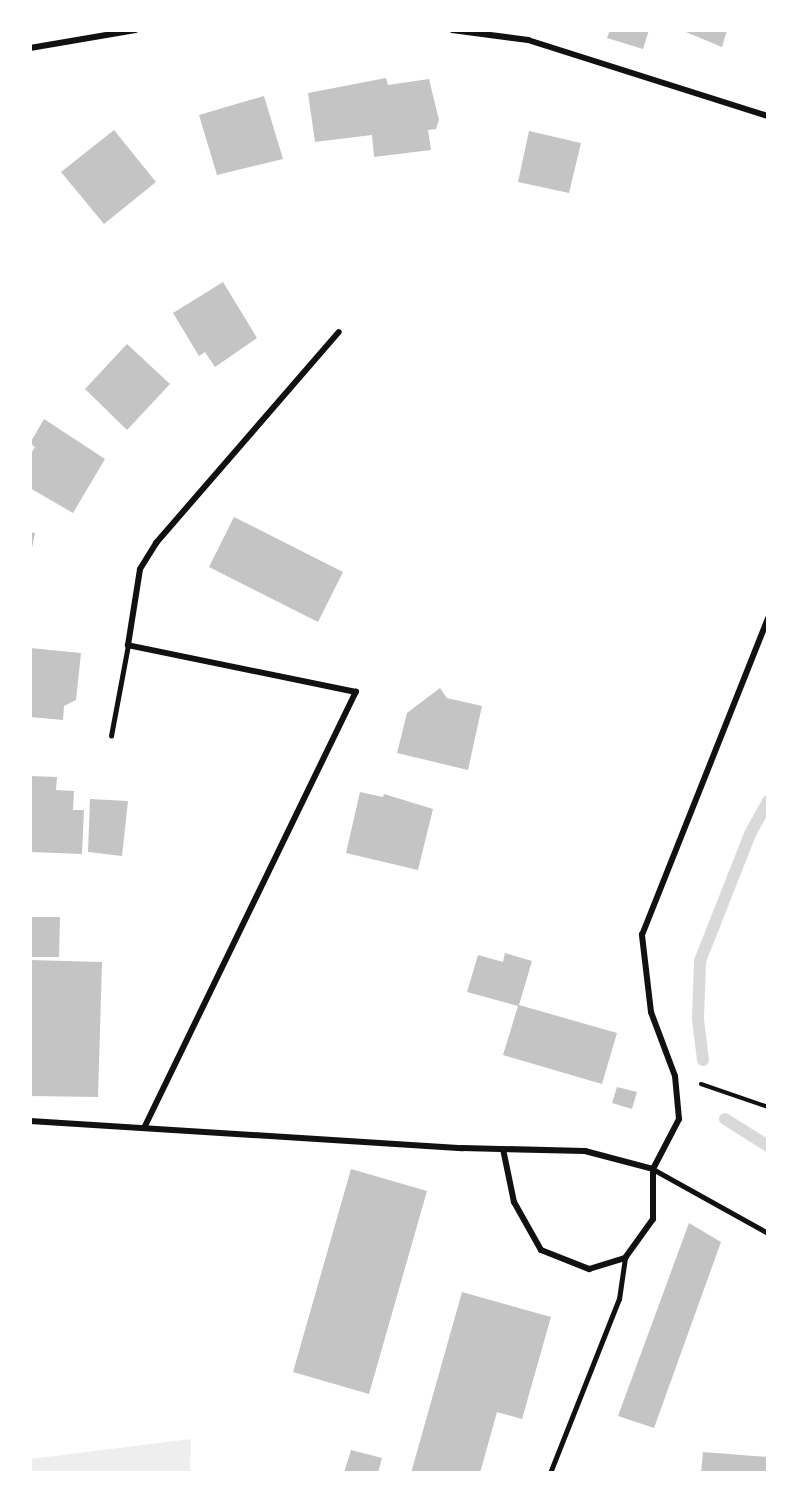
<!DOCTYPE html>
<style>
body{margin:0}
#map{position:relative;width:798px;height:1503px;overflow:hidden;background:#fff;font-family:"Asap Condensed",sans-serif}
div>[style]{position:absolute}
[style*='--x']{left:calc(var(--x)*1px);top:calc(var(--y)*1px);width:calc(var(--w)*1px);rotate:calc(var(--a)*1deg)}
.green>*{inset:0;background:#eee}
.stream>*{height:12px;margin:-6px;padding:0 6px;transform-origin:6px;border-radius:6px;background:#d9d9d9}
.building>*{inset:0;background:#c4c4c4}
.path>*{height:4px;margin:-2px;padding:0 2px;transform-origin:2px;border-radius:2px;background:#111}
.service>*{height:4.5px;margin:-2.25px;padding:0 2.25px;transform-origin:2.25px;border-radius:2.25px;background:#111}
.minor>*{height:6px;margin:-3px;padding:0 3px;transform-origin:3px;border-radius:3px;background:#111}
span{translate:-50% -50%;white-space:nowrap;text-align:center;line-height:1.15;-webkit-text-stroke:6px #fff;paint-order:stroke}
.frame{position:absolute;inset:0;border:32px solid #fff;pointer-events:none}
</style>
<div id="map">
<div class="green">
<i style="clip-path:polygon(191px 1439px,190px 1473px,30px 1473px,30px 1459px)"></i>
</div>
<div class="stream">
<i style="--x:703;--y:1060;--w:41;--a:-97"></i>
<i style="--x:698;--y:1019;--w:58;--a:-88"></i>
<i style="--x:700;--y:961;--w:136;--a:-68.5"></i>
<i style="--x:750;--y:834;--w:38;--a:-61"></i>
<i style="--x:725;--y:1119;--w:51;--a:32.1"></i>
</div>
<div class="building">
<i style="clip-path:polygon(610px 30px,649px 30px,643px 49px,607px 38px)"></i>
<i style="clip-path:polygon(681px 30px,727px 30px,722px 47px)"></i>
<i style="clip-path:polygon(386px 78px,388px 85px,429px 79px,439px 120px,436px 129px,428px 130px,431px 150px,374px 157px,372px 135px,315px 142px,308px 93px)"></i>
<i style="clip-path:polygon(264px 96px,283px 159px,217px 175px,199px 115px)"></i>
<i style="clip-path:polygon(114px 130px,156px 182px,104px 224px,61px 172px)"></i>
<i style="clip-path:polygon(529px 131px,581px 143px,569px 193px,518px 182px)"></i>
<i style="clip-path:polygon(223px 282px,257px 338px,215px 367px,205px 352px,199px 356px,173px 313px)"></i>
<i style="clip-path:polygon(127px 344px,170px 384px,127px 430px,85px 389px)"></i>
<i style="clip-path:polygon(44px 419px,105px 459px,73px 513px,30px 488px,30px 455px,35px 447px,30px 443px)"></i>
<i style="clip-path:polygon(234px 517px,343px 572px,318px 622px,209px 567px)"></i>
<i style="clip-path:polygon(30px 532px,35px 533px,31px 553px,30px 553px)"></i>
<i style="clip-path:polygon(30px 648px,81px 653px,76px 700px,64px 706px,63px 720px,30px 717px)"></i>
<i style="clip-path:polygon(440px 688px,447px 698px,482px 706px,468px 770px,397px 753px,407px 713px)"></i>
<i style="clip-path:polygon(30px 776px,57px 777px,56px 790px,74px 791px,73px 810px,84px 810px,82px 854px,30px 852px)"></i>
<i style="clip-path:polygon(360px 792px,383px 797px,384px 794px,433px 809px,418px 870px,346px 853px)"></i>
<i style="clip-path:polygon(90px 799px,128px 801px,122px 856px,88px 852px)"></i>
<i style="clip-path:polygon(30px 917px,60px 917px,59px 957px,30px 957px)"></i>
<i style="clip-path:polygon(505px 953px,532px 961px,519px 1005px,617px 1033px,602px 1084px,503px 1055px,518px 1006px,467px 992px,478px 955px,503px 962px)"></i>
<i style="clip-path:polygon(30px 960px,102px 962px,98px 1097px,30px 1096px)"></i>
<i style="clip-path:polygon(617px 1087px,637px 1092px,632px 1109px,612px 1103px)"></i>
<i style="clip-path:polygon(351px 1169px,427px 1191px,369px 1394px,293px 1372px)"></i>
<i style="clip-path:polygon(689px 1223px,721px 1242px,654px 1428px,618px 1416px)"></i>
<i style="clip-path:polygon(462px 1292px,551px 1317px,522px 1419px,497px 1412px,480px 1473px,411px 1473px)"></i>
<i style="clip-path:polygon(351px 1450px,382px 1458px,378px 1473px,344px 1473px)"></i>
<i style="clip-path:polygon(703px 1452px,768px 1457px,768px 1473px,701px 1473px)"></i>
</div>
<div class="path">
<i style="--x:701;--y:1084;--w:71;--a:18.9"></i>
</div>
<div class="service">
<i style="--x:111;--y:736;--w:93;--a:-79.4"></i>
<i style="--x:653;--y:1169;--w:132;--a:29.1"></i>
<i style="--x:550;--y:1473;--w:187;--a:-68.4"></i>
<i style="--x:619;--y:1299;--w:41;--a:-81.7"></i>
</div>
<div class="minor">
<i style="--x:452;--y:30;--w:77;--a:7.5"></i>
<i style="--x:528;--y:40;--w:252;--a:17.6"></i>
<i style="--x:30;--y:48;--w:107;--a:-9.7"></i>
<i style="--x:30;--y:1121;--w:433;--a:3.6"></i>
<i style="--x:462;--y:1148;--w:123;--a:1.4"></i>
<i style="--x:585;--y:1151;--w:70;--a:14.8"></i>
<i style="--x:145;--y:1126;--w:483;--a:-64.1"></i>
<i style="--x:356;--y:692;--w:233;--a:-168.4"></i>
<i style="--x:128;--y:645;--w:77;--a:-81"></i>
<i style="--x:140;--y:569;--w:31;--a:-58"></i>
<i style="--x:156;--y:543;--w:279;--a:-49.1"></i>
<i style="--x:503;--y:1149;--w:54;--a:78.3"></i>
<i style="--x:514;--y:1202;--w:55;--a:60.6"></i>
<i style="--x:541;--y:1250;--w:52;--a:21.6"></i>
<i style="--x:589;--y:1269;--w:38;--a:-17"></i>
<i style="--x:625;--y:1258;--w:48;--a:-54.3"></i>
<i style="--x:653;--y:1219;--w:50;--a:-90"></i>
<i style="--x:653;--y:1169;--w:56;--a:-62.5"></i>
<i style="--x:679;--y:1119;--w:43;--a:-95.3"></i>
<i style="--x:675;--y:1076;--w:68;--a:-110.6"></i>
<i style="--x:651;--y:1012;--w:78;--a:-96.7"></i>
<i style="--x:642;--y:935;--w:341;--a:-68.3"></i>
</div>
<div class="frame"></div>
</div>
